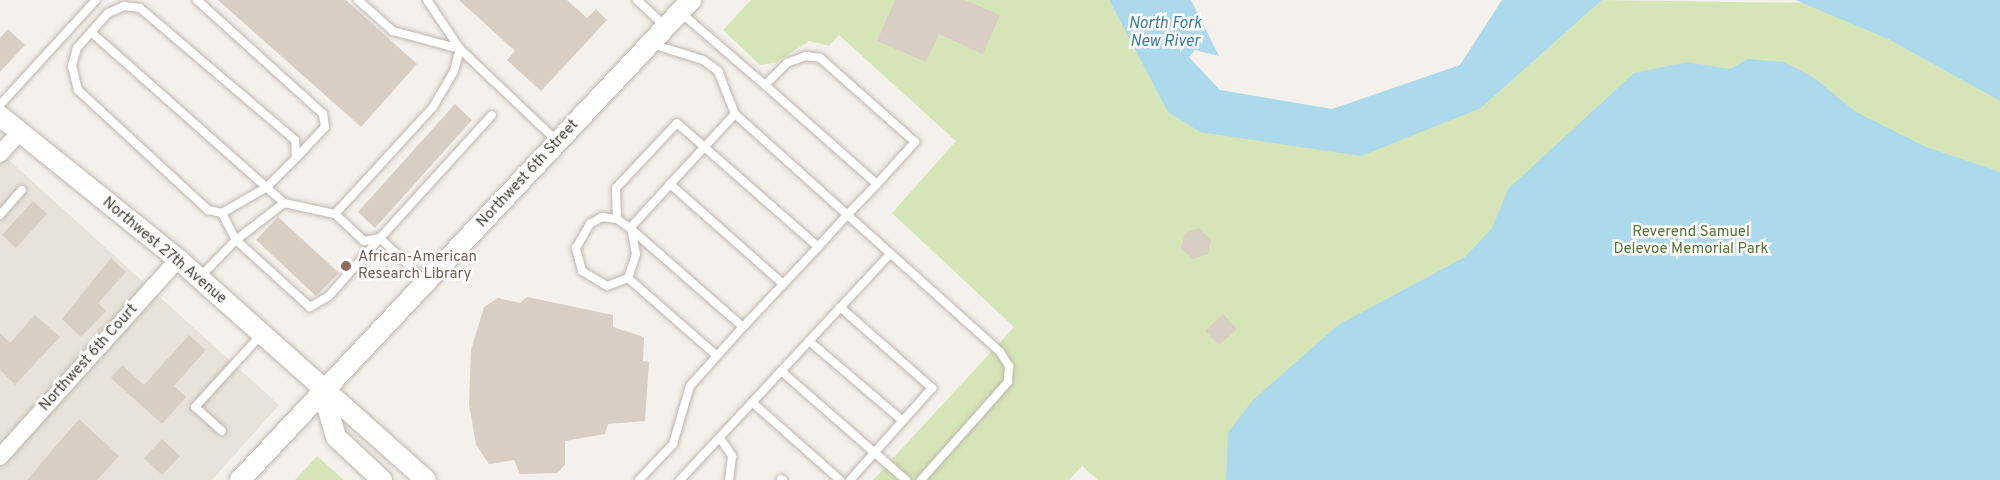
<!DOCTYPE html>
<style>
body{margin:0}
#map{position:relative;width:2000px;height:480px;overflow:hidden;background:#f4f0eb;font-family:Overpass,sans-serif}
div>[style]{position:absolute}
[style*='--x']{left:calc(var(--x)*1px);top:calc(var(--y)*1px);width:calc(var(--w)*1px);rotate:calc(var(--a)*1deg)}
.residential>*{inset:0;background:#e8e2da}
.green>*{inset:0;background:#d6e5b7}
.water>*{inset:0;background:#add9ec}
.building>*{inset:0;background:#d8cec4}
.roads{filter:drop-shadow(0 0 2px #bfb7ae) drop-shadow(0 0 2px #bfb7ae)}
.service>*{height:8px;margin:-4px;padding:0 4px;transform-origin:4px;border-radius:4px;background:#fff}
.minor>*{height:16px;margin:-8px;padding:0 8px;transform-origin:8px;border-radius:8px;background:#fff}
.tertiary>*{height:20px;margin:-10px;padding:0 10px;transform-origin:10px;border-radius:10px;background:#fff}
.dots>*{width:16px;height:16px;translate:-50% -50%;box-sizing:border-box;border:3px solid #fff;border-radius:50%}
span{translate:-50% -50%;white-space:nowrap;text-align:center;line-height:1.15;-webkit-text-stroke:5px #fff;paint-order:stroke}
.street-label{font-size:15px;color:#484139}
.park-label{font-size:15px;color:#537630}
.education-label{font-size:15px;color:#785e54}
.left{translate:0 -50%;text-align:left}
.water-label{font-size:16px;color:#357e9d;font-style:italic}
</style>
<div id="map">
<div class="residential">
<i style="clip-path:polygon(0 152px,279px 405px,212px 480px,0 480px)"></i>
</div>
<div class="green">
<i style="clip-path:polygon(751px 0,1109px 0,1169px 112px,1200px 132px,1481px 108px,1602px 0,1804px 3px,1888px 39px,2000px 101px,2000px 480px,1098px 480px,1082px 466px,1069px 480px,873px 480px,1014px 327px,892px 213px,956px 141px,839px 35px,829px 46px,809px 41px,777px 62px,760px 65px,723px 30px)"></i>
<i style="clip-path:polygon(317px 456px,344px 480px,295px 480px)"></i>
</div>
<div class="water">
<i style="clip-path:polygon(1109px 0,1191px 0,1219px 56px,1195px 50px,1189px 57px,1220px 90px,1332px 109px,1460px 65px,1502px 0,1602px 0,1481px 108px,1361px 156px,1200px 132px,1168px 112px)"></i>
<i style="clip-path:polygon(1795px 0,2000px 0,2000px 101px,1888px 39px)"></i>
<i style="clip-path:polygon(1748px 59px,1784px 62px,1813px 77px,1856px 112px,1926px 147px,2000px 172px,2000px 480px,1226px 480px,1228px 433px,1252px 401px,1338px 325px,1465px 257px,1492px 228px,1508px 189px,1634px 73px,1687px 62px,1730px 69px)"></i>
</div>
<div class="building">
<i style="clip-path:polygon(218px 0,346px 0,417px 64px,361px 127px)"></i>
<i style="clip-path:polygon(459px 0,567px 0,587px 18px,596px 9px,607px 20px,541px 91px,507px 60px,515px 51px)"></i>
<i style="clip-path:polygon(895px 0,965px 0,1000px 15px,983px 54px,939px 34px,926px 62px,877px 41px)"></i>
<i style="clip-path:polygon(8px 29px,25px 45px,0 72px,0 38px)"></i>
<i style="clip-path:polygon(455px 104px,472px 120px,375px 228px,358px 212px)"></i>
<i style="clip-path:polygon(33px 201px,47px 214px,16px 248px,2px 235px)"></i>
<i style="clip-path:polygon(278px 217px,339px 273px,316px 296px,256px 240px)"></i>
<i style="clip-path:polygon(1199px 228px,1211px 240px,1208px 254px,1192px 259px,1181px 248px,1185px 233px)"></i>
<i style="clip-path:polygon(111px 258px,126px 272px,98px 303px,106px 311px,81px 337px,62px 319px)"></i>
<i style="clip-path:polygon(527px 297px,613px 315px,613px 327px,644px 337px,643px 361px,649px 362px,645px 421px,608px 424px,605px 434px,565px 441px,565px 465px,557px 473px,520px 474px,514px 460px,489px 464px,476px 445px,469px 404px,471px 350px,484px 307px,498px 298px,520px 303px)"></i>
<i style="clip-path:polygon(1223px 314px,1237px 329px,1219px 345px,1205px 331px)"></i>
<i style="clip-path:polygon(35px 315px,60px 337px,15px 385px,0 370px,0 333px,10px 343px)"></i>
<i style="clip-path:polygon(189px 335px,206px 350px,174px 386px,186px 397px,162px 424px,111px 378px,122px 365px,144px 385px)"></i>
<i style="clip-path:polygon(79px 419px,119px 456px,97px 480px,27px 480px)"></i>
<i style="clip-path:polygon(162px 439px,180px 456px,162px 475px,144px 458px)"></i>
</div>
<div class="roads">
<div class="service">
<i style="--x:197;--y:0;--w:170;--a:42.1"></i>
<i style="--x:323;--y:114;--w:13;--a:81"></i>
<i style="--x:325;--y:127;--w:42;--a:133.1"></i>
<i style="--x:358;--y:0;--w:47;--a:41.5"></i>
<i style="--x:393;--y:31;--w:69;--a:15"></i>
<i style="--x:460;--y:49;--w:135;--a:43.5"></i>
<i style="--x:637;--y:0;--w:40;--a:43"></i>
<i style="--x:680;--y:12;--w:112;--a:40.7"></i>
<i style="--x:91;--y:32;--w:258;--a:41.5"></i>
<i style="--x:652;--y:44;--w:53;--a:17.4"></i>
<i style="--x:703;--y:60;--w:19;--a:36"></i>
<i style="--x:718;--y:71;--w:46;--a:68.4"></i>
<i style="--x:735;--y:114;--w:356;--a:41.9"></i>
<i style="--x:1000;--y:352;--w:17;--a:57"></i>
<i style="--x:1009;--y:366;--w:16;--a:94"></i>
<i style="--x:1008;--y:382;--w:131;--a:131.6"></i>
<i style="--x:0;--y:105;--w:142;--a:-47.6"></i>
<i style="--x:670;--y:184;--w:151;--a:41.5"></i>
<i style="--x:222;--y:213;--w:52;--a:-30"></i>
<i style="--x:267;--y:187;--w:41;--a:-45"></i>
<i style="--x:296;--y:158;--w:18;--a:-93"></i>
<i style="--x:295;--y:140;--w:204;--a:-139.6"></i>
<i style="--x:140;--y:8;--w:16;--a:-173"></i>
<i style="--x:124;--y:6;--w:17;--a:156"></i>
<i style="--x:108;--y:13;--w:47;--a:131.5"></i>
<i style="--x:77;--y:48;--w:19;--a:106"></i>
<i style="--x:72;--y:66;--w:25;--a:76"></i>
<i style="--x:78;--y:90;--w:177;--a:42.7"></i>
<i style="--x:208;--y:210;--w:14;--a:12"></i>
<i style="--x:222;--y:213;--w:30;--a:63"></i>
<i style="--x:236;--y:240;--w:100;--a:42.2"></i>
<i style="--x:310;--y:307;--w:22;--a:-30"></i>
<i style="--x:329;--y:296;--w:77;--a:-48.7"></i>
<i style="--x:335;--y:214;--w:145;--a:-47.5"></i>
<i style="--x:433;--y:107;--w:42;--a:-59.7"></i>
<i style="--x:454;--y:71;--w:23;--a:-75"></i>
<i style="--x:460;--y:49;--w:59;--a:-124"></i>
<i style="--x:0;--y:215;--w:33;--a:-49"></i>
<i style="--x:617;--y:219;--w:31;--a:-92"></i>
<i style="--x:616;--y:188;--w:89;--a:-46.8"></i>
<i style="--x:677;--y:123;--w:188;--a:41.3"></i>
<i style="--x:818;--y:247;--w:110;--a:133.2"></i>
<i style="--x:743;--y:327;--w:150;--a:-138.8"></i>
<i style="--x:632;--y:232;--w:22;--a:80"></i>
<i style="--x:636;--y:254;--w:25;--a:108"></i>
<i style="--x:628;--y:278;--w:22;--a:159"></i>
<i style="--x:607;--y:286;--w:29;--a:-149"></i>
<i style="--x:582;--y:271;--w:24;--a:-105"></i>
<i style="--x:576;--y:248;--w:28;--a:-60"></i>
<i style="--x:590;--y:224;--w:14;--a:-30"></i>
<i style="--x:602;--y:217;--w:15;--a:8"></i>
<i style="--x:617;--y:219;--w:16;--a:35"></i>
<i style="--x:630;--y:228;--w:155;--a:-47.4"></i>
<i style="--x:818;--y:247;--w:43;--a:-47.8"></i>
<i style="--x:847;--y:215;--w:43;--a:-45.9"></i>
<i style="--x:877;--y:184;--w:57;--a:-47.9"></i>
<i style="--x:915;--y:142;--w:127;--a:-138.5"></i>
<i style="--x:820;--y:58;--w:14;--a:-172"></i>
<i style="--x:806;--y:56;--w:20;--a:160"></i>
<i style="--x:787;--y:63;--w:31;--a:135"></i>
<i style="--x:765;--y:85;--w:149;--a:41.5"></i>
<i style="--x:199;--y:278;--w:53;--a:-45.8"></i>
<i style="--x:236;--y:240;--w:61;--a:-37.6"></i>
<i style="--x:284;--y:203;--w:52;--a:12.2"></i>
<i style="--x:335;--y:214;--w:40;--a:43"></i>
<i style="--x:364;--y:241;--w:15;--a:-11"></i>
<i style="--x:628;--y:278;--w:118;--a:41.2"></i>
<i style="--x:426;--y:282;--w:64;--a:-136.3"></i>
<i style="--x:380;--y:238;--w:166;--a:-47.7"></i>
<i style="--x:840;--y:307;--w:123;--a:41.4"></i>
<i style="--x:932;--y:388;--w:123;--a:131.7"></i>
<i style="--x:809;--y:341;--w:123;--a:40.4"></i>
<i style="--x:781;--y:371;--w:166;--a:41.1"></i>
<i style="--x:752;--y:402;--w:118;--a:41.6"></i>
<i style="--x:222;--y:431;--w:36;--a:-138"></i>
<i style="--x:195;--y:407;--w:98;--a:-47.5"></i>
<i style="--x:720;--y:438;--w:22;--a:56"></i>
<i style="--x:732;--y:456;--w:24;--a:97"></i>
<i style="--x:781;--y:479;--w:2;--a:27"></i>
<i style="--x:639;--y:480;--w:50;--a:-46.6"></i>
<i style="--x:673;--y:444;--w:60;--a:-73.7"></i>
<i style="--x:690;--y:386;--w:79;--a:-48.1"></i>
<i style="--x:680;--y:480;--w:309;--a:-47.1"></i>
</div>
<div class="minor">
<i style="--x:0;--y:154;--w:28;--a:-48"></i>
<i style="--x:0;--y:457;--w:266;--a:-48"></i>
</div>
<div class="tertiary">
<i style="--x:0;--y:116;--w:228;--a:38.8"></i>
<i style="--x:178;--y:259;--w:332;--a:41.7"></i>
<i style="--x:323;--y:393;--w:46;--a:73.5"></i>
<i style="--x:336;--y:437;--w:63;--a:43.1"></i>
<i style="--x:240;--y:480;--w:659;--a:-46.78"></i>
</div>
</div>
<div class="dots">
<i style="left:346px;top:266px;background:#8d6e63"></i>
</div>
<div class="street-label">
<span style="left:528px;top:174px;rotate:-47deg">Northwest 6th Street</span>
<span style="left:164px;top:251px;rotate:40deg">Northwest 27th Avenue</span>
<span style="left:89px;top:358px;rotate:-48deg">Northwest 6th Court</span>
</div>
<div class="park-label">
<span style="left:1691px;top:241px">Reverend Samuel<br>Delevoe Memorial Park</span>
</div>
<div class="education-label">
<span class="left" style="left:358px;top:266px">African-American<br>Research Library</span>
</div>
<div class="water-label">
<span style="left:1165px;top:33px">North Fork<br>New River</span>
</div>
</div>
